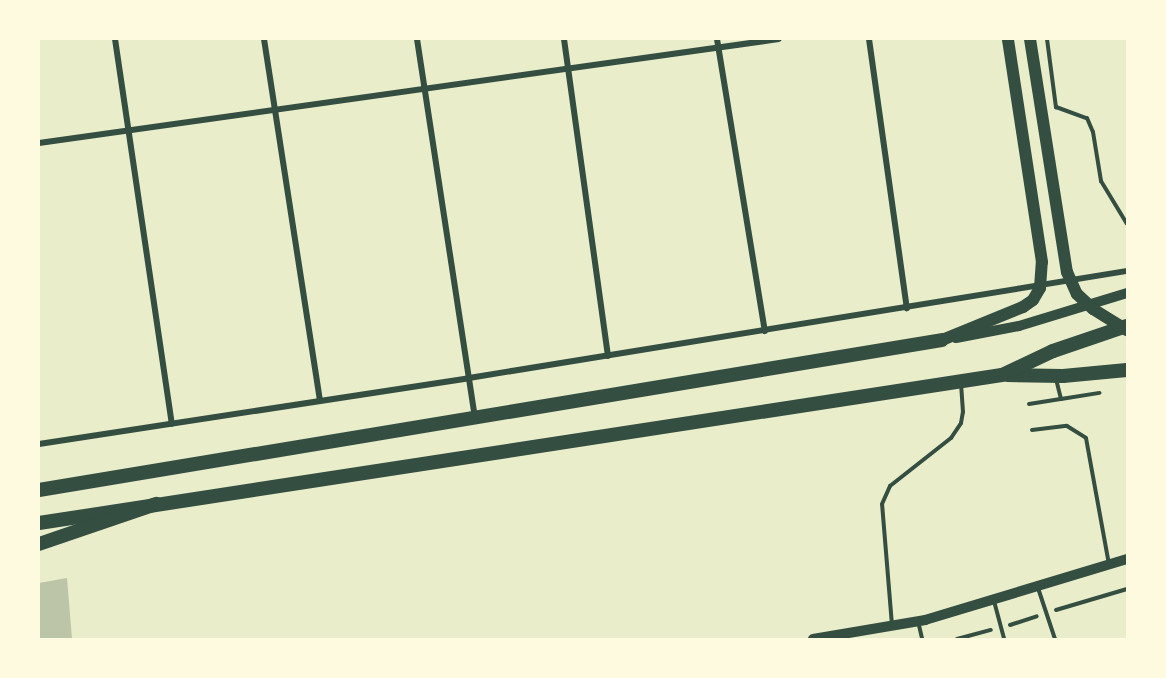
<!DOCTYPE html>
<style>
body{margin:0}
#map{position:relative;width:1166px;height:678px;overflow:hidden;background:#e9edc9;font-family:"Alegreya Sans",sans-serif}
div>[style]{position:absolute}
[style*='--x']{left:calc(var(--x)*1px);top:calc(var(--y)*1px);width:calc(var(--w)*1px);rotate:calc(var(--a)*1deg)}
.building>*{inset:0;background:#bcc5a7}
.path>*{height:4px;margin:-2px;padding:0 2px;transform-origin:2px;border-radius:2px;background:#344e41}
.service>*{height:4px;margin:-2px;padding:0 2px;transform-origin:2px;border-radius:2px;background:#344e41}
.minor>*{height:6px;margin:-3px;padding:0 3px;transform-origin:3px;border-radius:3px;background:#344e41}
.tertiary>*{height:10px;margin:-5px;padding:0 5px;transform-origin:5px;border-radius:5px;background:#344e41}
.secondary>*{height:12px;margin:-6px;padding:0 6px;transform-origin:6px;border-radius:6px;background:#344e41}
.primary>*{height:14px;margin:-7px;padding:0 7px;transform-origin:7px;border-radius:7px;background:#344e41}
.trunk>*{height:14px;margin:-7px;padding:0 7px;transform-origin:7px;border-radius:7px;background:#344e41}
span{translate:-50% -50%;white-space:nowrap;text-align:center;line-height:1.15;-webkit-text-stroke:6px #fefae0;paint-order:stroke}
.frame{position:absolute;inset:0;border:40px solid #fefae0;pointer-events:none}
</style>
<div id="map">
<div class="building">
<i style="clip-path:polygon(67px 578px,72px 639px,39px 639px,39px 583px)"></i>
</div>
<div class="path">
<i style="--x:1056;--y:610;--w:74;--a:-16.5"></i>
<i style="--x:1010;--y:625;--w:28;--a:-18"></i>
<i style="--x:957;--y:639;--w:35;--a:-15"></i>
</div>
<div class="service">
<i style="--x:1047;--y:39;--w:69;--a:82.5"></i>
<i style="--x:1056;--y:107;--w:33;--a:20"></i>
<i style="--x:1087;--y:118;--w:15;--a:67"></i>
<i style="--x:1093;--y:132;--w:50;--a:80.7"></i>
<i style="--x:1101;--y:181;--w:50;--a:58.8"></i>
<i style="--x:1061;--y:399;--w:39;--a:-9"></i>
<i style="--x:1029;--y:404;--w:32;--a:-9"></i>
<i style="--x:1061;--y:399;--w:21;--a:-104"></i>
<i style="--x:1032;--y:430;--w:35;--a:-7"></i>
<i style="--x:1067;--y:426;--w:22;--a:32"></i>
<i style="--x:1086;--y:438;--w:128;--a:79.7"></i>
<i style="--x:1038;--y:588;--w:54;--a:71.6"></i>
<i style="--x:994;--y:601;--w:39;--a:75"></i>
<i style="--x:918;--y:621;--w:18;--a:77"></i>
<i style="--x:892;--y:625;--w:121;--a:-94.7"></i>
<i style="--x:882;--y:504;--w:20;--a:-66"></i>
<i style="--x:890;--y:486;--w:78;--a:-38.2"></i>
<i style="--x:951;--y:438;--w:18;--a:-56"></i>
<i style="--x:961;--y:423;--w:11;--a:-80"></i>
<i style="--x:963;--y:412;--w:27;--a:-94"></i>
</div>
<div class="minor">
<i style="--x:115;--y:39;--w:389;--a:81.6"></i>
<i style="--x:264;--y:39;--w:366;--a:81.2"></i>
<i style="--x:417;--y:39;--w:382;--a:81.3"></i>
<i style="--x:564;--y:39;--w:320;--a:82.1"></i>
<i style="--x:717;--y:39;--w:296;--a:80.7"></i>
<i style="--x:869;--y:39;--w:272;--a:82"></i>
<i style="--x:39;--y:143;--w:747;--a:-8"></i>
<i style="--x:39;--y:444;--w:435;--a:-8.7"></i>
<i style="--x:469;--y:378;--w:667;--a:-9.24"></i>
</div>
<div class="tertiary">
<i style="--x:956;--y:338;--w:64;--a:-10.8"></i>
<i style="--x:1019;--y:326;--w:113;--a:-17"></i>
<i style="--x:813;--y:639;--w:114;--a:-9.6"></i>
<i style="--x:925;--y:620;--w:211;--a:-16.8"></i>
</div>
<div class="secondary">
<i style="--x:1030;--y:39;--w:236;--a:81"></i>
<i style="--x:1067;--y:272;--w:24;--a:66"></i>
<i style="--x:1077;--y:294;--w:22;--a:43"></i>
<i style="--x:1093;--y:309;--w:40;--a:32"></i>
<i style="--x:942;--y:340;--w:87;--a:-22.2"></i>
<i style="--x:1023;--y:307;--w:12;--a:-35"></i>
<i style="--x:1033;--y:300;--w:14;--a:-60"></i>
<i style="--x:1040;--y:288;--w:26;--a:-86"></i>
<i style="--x:1042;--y:262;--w:226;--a:-98.7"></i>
</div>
<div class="primary">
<i style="--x:1007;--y:375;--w:56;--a:1"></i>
<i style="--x:1063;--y:376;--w:64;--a:-5.4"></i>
<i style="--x:39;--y:490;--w:915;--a:-9.43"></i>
<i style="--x:39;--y:523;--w:974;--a:-8.74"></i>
<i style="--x:1002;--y:375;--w:56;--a:-25.2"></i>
<i style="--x:1053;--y:351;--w:78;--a:-18.7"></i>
</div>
<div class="trunk">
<i style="--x:39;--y:544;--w:124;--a:-18.9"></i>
</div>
<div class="frame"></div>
</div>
